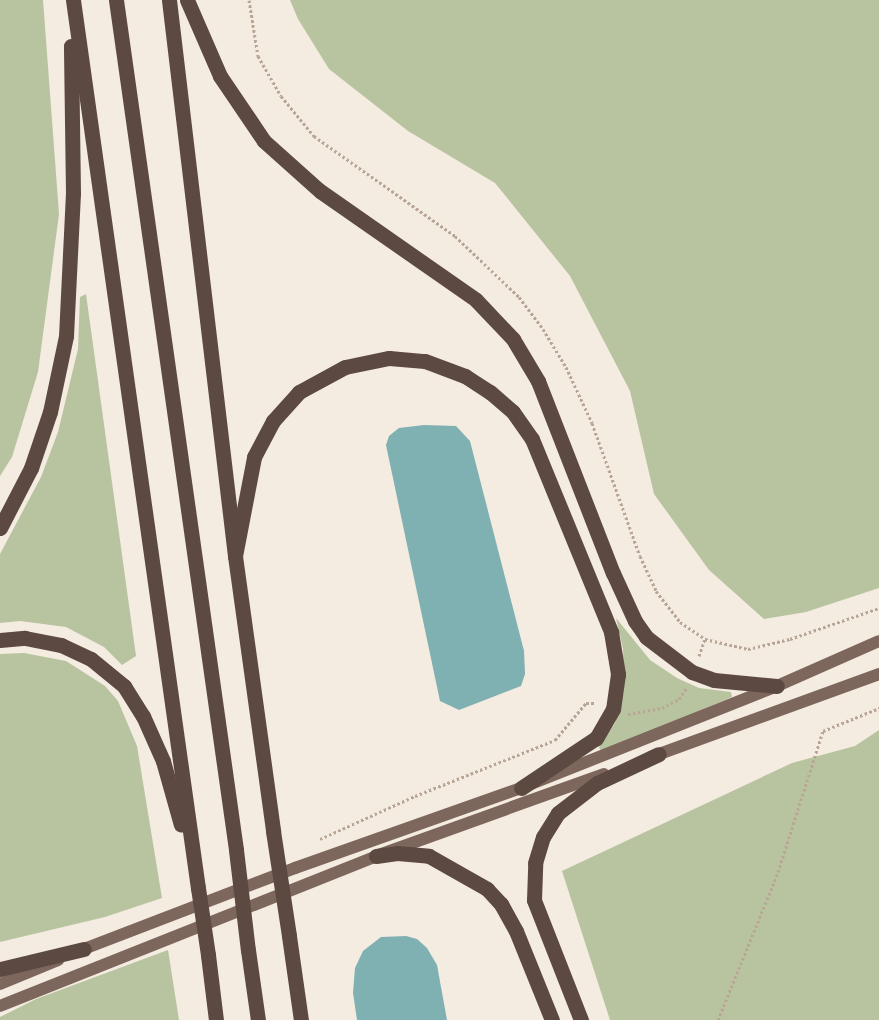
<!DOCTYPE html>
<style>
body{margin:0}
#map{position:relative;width:879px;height:1020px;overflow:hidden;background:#f4ebe1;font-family:"Sofia Sans Condensed",sans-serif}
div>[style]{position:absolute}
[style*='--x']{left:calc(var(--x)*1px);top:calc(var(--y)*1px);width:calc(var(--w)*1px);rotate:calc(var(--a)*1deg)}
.green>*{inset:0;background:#b8c4a0}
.water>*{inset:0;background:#7fb0b2}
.path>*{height:3px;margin-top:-1.5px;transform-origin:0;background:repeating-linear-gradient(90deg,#b9a596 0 2.5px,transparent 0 5px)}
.primary>*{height:12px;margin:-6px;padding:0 6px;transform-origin:6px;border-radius:6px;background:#7d675c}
.motorway>*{height:15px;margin:-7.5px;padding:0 7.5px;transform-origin:7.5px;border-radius:7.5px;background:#5c4a42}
.motorway-bridge>*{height:15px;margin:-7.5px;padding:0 7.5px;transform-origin:7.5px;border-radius:7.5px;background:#5c4a42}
span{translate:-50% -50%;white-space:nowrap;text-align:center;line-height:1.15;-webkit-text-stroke:5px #fbf5ee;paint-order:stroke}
</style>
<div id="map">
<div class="green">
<i style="clip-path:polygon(0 0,43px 0,59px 214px,38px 372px,12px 457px,0 476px)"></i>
<i style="clip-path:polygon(290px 0,879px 0,879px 588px,806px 612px,764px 619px,709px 570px,654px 494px,630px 391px,570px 276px,495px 183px,408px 131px,329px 69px,298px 19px)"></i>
<i style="clip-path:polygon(86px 294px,136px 656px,122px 665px,104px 647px,66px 627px,20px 621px,0 623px,0 554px,41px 477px,58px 432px,78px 349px,80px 297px)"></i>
<i style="clip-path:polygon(616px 618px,650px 660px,677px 678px,699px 688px,731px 692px,732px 697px,601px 752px,599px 747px,615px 723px,624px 690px,623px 649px)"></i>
<i style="clip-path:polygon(24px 653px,66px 661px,105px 686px,118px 701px,137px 746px,162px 898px,105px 917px,0 942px,0 654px)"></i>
<i style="clip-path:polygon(879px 730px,879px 1020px,610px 1020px,562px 871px,792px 763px,855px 746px)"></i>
<i style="clip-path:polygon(168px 950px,179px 1020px,0 1020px,0 1017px,36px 999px)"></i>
</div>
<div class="water">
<i style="clip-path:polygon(424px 425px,456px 426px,470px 441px,524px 651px,525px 674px,521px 686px,459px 710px,440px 701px,386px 445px,389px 436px,399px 428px)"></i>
<i style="clip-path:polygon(406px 936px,417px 939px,427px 948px,437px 965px,447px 1020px,357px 1020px,353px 993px,355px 968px,363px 951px,381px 937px)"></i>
</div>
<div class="path">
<i style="--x:249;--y:0;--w:57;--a:80.9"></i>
<i style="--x:258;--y:56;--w:46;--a:60.1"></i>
<i style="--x:281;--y:96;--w:52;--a:50.5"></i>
<i style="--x:314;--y:136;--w:173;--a:35.3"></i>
<i style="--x:455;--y:236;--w:88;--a:43.6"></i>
<i style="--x:519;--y:297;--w:40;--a:53"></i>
<i style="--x:543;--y:329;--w:44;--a:58.8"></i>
<i style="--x:566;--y:367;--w:62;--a:65.1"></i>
<i style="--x:592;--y:423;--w:141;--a:70.2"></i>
<i style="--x:640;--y:556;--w:38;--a:65"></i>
<i style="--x:656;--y:591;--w:39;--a:52"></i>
<i style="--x:680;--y:622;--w:30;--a:34"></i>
<i style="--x:705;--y:639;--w:44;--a:13.1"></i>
<i style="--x:748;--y:649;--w:43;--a:-13.4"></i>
<i style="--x:790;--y:639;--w:94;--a:-19.2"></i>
<i style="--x:699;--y:656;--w:18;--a:-71"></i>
<i style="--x:628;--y:714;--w:35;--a:-10"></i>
<i style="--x:662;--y:708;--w:19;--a:-28"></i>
<i style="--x:679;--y:699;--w:14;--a:-56"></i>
<i style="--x:320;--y:839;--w:104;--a:-24.4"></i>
<i style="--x:415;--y:796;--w:151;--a:-21.8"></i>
<i style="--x:555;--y:740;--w:48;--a:-50"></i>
<i style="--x:586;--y:703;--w:10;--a:0"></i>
<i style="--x:718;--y:1020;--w:160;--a:-67.9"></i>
<i style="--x:778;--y:872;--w:148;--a:-72.3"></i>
<i style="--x:823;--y:731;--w:61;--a:-22.3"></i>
</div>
<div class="primary">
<i style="--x:651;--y:757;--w:243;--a:-20"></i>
<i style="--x:76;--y:952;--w:235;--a:-21"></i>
<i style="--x:295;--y:868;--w:240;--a:-19.5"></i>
<i style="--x:521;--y:788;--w:276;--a:-21.7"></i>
<i style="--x:777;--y:686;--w:111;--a:-23.8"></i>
<i style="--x:0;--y:984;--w:63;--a:-22.5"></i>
<i style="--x:0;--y:1006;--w:405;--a:-21.7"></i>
<i style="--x:376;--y:856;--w:242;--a:-19.8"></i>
</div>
<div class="motorway">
<i style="--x:73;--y:0;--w:897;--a:81.99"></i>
<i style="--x:116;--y:0;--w:858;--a:81.96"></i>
<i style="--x:169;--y:0;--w:560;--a:83.23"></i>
<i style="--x:235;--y:556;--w:278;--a:82.1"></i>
<i style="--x:187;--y:0;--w:83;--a:66.5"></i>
<i style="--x:220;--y:76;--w:78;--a:55.9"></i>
<i style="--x:264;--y:141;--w:75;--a:41.8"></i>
<i style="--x:320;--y:191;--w:190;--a:34.9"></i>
<i style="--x:476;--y:300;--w:54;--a:46.5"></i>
<i style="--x:513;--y:339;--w:49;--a:59.2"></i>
<i style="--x:538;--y:381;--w:206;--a:68.7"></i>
<i style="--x:613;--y:573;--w:53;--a:65.4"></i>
<i style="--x:635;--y:621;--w:19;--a:55"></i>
<i style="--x:646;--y:637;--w:58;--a:37.3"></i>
<i style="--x:692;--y:672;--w:23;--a:20"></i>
<i style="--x:714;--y:680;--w:63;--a:5.4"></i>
<i style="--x:0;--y:528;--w:68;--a:-62.7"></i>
<i style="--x:31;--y:468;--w:59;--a:-71.3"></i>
<i style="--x:50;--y:412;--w:78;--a:-78.1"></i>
<i style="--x:66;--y:336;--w:143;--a:-87.2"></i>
<i style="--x:73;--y:193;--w:147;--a:-90.8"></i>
<i style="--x:235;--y:556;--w:101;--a:-79.1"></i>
<i style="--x:254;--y:457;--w:41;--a:-62.2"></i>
<i style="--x:273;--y:421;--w:39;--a:-48"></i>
<i style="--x:299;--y:392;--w:52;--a:-28.5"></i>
<i style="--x:345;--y:367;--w:45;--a:-11.6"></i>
<i style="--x:389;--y:358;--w:36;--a:5"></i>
<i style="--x:425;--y:361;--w:43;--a:20.6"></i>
<i style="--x:465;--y:376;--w:30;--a:33"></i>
<i style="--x:490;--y:392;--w:30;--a:41"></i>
<i style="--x:513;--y:412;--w:33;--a:55"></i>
<i style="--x:532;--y:439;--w:209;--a:67.7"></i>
<i style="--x:611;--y:632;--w:43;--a:80.5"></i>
<i style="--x:618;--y:674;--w:35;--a:98"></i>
<i style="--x:613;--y:709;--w:34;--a:120"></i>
<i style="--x:596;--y:738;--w:90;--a:146.3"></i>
<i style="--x:0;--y:640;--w:25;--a:-5"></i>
<i style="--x:25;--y:638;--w:37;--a:11"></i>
<i style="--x:61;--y:645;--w:33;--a:25"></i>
<i style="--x:91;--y:659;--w:43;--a:39.3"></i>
<i style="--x:124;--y:686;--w:36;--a:58"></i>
<i style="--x:143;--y:716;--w:49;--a:66"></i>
<i style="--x:163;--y:761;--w:66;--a:74.3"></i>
<i style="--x:376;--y:856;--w:21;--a:-8"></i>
<i style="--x:397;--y:853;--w:32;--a:5"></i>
<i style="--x:429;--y:856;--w:67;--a:29.6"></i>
<i style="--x:487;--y:889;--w:21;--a:47"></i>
<i style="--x:501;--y:904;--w:31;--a:61"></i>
<i style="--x:516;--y:931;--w:96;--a:68"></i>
<i style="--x:289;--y:936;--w:85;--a:81.9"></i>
<i style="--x:248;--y:950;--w:71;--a:81.9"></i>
<i style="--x:208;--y:955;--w:65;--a:83"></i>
<i style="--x:0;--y:969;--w:86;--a:-13.4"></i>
<i style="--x:581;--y:1020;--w:129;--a:-111.4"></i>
<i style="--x:534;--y:900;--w:37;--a:-88"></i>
<i style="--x:535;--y:863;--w:27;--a:-73"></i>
<i style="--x:543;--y:837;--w:28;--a:-58"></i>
<i style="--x:558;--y:813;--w:49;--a:-37.6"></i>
<i style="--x:597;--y:783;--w:68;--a:-25.1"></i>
</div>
<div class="motorway-bridge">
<i style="--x:273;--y:831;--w:106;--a:81.3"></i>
<i style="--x:236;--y:850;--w:101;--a:83.2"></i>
<i style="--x:198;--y:888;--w:68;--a:81.5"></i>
</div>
</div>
